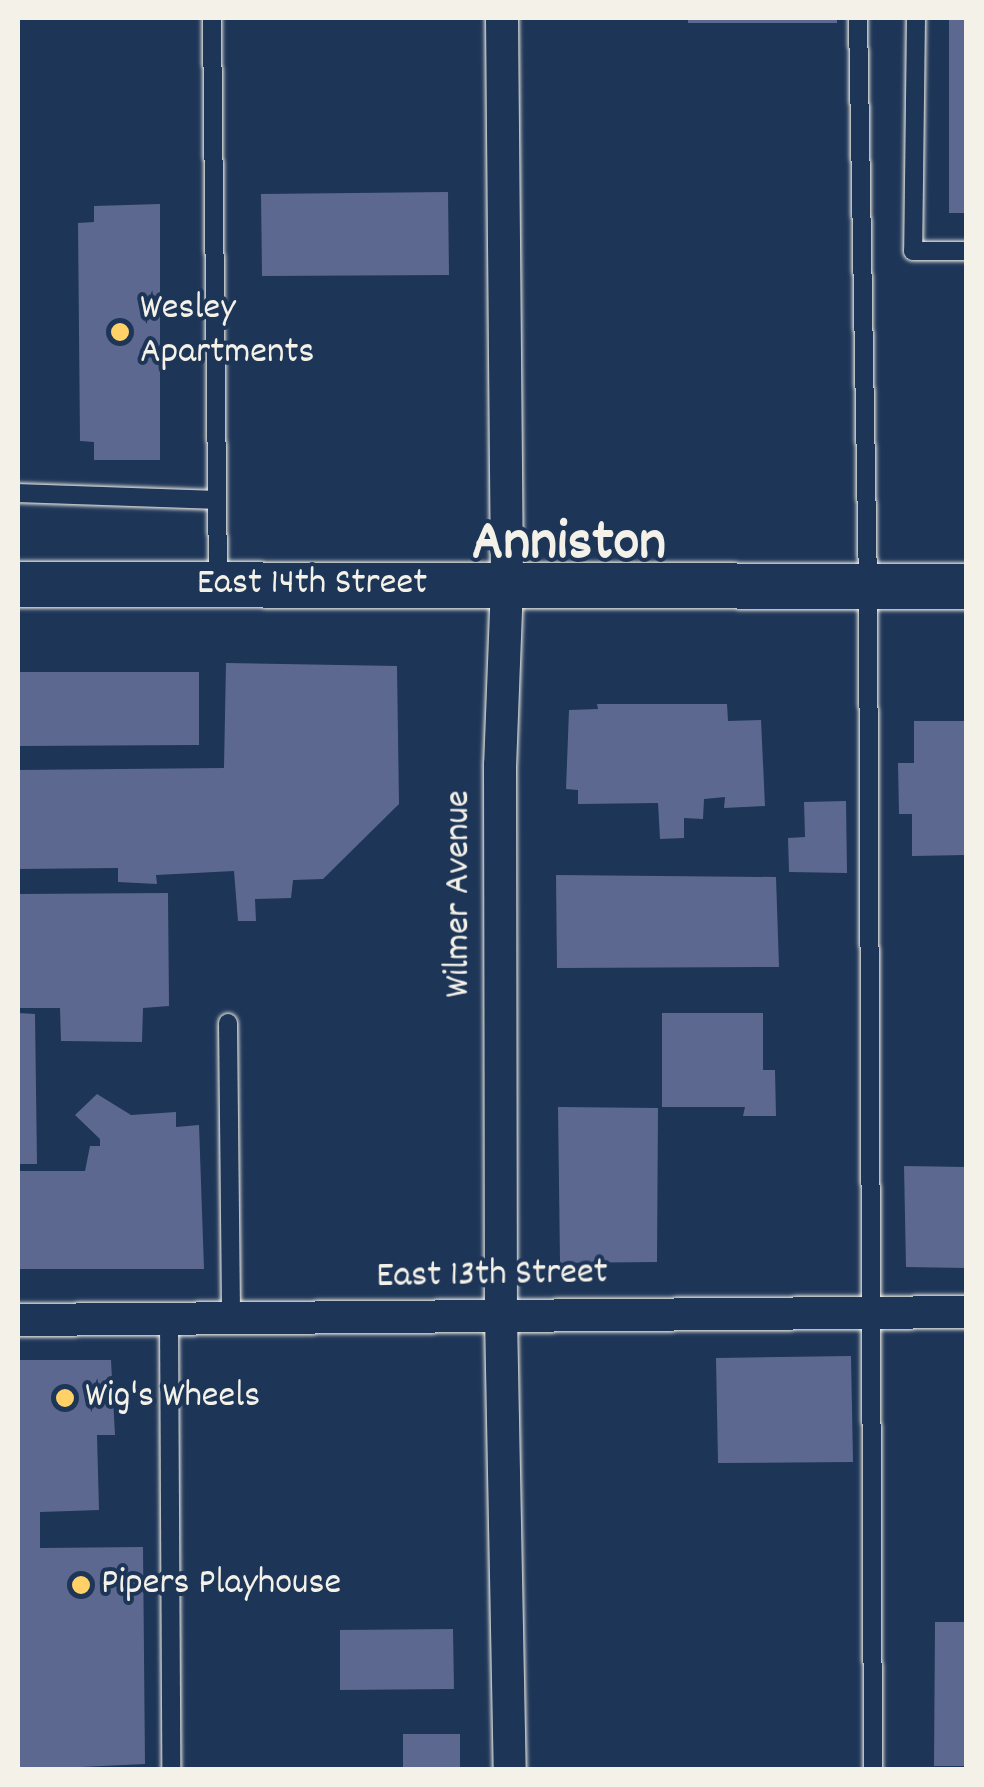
<!DOCTYPE html>
<style>
body{margin:0}
#map{position:relative;width:984px;height:1787px;overflow:hidden;background:#1d3557;font-family:Dekko,sans-serif}
div>[style]{position:absolute}
[style*='--x']{left:calc(var(--x)*1px);top:calc(var(--y)*1px);width:calc(var(--w)*1px);rotate:calc(var(--a)*1deg)}
.building>*{inset:0;background:#5d6890}
.roads{filter:drop-shadow(0 0 2px #f4f1e8) drop-shadow(0 0 2px #f4f1e8)}
.lane>*{height:18px;margin:-9px;padding:0 9px;transform-origin:9px;border-radius:9px;background:#1d3557}
.street>*{height:32px;margin:-16px;padding:0 16px;transform-origin:16px;border-radius:16px;background:#1d3557}
.secondary>*{height:45px;margin:-22.5px;padding:0 22.5px;transform-origin:22.5px;border-radius:22.5px;background:#1d3557}
.dots>*{width:28px;height:28px;translate:-50% -50%;box-sizing:border-box;border:5px solid #1d3557;border-radius:50%}
span{translate:-50% -50%;white-space:nowrap;text-align:center;line-height:1.15;-webkit-text-stroke:8px #1d3557;paint-order:stroke}
.poi-label{font-size:38px;color:#f4f1e8}
.left{translate:0 -50%;text-align:left}
.street-label{font-size:38px;color:#f4f1e8}
.town-label{font-size:58px;color:#f4f1e8;font-weight:700}
.frame{position:absolute;inset:0;border:20px solid #f4f1e8;pointer-events:none}
</style>
<div id="map">
<div class="building">
<i style="clip-path:polygon(688px 18px,837px 18px,837px 23px,688px 23px)"></i>
<i style="clip-path:polygon(949px 20px,966px 20px,966px 213px,949px 213px)"></i>
<i style="clip-path:polygon(448px 192px,449px 275px,262px 276px,261px 194px)"></i>
<i style="clip-path:polygon(160px 204px,160px 460px,94px 460px,94px 442px,80px 441px,78px 223px,94px 222px,94px 206px)"></i>
<i style="clip-path:polygon(226px 663px,397px 666px,399px 804px,323px 879px,293px 880px,291px 898px,255px 899px,256px 921px,238px 921px,234px 871px,156px 875px,157px 884px,118px 882px,118px 868px,18px 869px,18px 770px,224px 768px)"></i>
<i style="clip-path:polygon(18px 672px,199px 672px,199px 745px,18px 746px)"></i>
<i style="clip-path:polygon(597px 704px,727px 704px,728px 721px,761px 720px,765px 806px,724px 808px,725px 797px,704px 799px,703px 819px,684px 818px,684px 838px,660px 839px,658px 803px,578px 804px,578px 790px,566px 789px,569px 710px,598px 709px)"></i>
<i style="clip-path:polygon(914px 721px,966px 721px,966px 855px,912px 856px,912px 814px,899px 814px,898px 763px,914px 763px)"></i>
<i style="clip-path:polygon(846px 801px,847px 873px,789px 872px,788px 838px,805px 837px,804px 802px)"></i>
<i style="clip-path:polygon(556px 875px,776px 877px,779px 967px,557px 968px)"></i>
<i style="clip-path:polygon(168px 893px,169px 1006px,143px 1008px,142px 1042px,61px 1041px,60px 1008px,18px 1008px,18px 894px)"></i>
<i style="clip-path:polygon(18px 1013px,35px 1014px,37px 1164px,18px 1164px)"></i>
<i style="clip-path:polygon(662px 1013px,763px 1013px,763px 1070px,775px 1070px,776px 1116px,743px 1116px,745px 1107px,662px 1107px)"></i>
<i style="clip-path:polygon(97px 1094px,131px 1115px,176px 1112px,176px 1127px,199px 1125px,204px 1269px,18px 1269px,18px 1171px,85px 1171px,90px 1146px,100px 1146px,100px 1139px,75px 1115px)"></i>
<i style="clip-path:polygon(558px 1107px,658px 1108px,657px 1262px,560px 1263px)"></i>
<i style="clip-path:polygon(904px 1166px,966px 1167px,966px 1268px,906px 1267px)"></i>
<i style="clip-path:polygon(851px 1356px,853px 1462px,718px 1463px,716px 1358px)"></i>
<i style="clip-path:polygon(18px 1360px,111px 1360px,115px 1435px,97px 1435px,99px 1510px,40px 1512px,40px 1548px,143px 1547px,145px 1764px,18px 1770px)"></i>
<i style="clip-path:polygon(935px 1622px,966px 1622px,966px 1766px,934px 1766px)"></i>
<i style="clip-path:polygon(453px 1629px,454px 1689px,340px 1690px,340px 1630px)"></i>
<i style="clip-path:polygon(403px 1734px,460px 1734px,460px 1770px,403px 1770px)"></i>
</div>
<div class="roads">
<div class="lane">
<i style="--x:212;--y:18;--w:564;--a:89.39"></i>
<i style="--x:858;--y:18;--w:568;--a:88.99"></i>
<i style="--x:868;--y:586;--w:1184;--a:89.76"></i>
<i style="--x:916;--y:18;--w:233;--a:90.7"></i>
<i style="--x:913;--y:251;--w:53;--a:0"></i>
<i style="--x:18;--y:493;--w:199;--a:2"></i>
<i style="--x:228;--y:1023;--w:295;--a:89.4"></i>
<i style="--x:169;--y:1319;--w:451;--a:89.7"></i>
</div>
<div class="street">
<i style="--x:502;--y:18;--w:567;--a:89.49"></i>
<i style="--x:507;--y:585;--w:180;--a:92.2"></i>
<i style="--x:500;--y:765;--w:551;--a:89.9"></i>
<i style="--x:501;--y:1316;--w:454;--a:88.9"></i>
<i style="--x:18;--y:1320;--w:948;--a:-0.48"></i>
</div>
<div class="secondary">
<i style="--x:18;--y:584;--w:948;--a:0.12"></i>
</div>
</div>
<div class="dots">
<i style="left:120px;top:332px;background:#ffd166"></i>
<i style="left:65px;top:1398px;background:#ffd166"></i>
<i style="left:81px;top:1585px;background:#ffd166"></i>
</div>
<div class="poi-label">
<span class="left" style="left:140px;top:332px">Wesley<br>Apartments</span>
<span class="left" style="left:85px;top:1398px">Wig's Wheels</span>
<span class="left" style="left:101px;top:1585px">Pipers Playhouse</span>
</div>
<div class="street-label">
<span style="left:312px;top:585px">East 14th Street</span>
<span style="left:460px;top:894px;rotate:-90deg">Wilmer Avenue</span>
<span style="left:492px;top:1276px;rotate:-1deg">East 13th Street</span>
</div>
<div class="town-label">
<span style="left:569px;top:546px">Anniston</span>
</div>
<div class="frame"></div>
</div>
